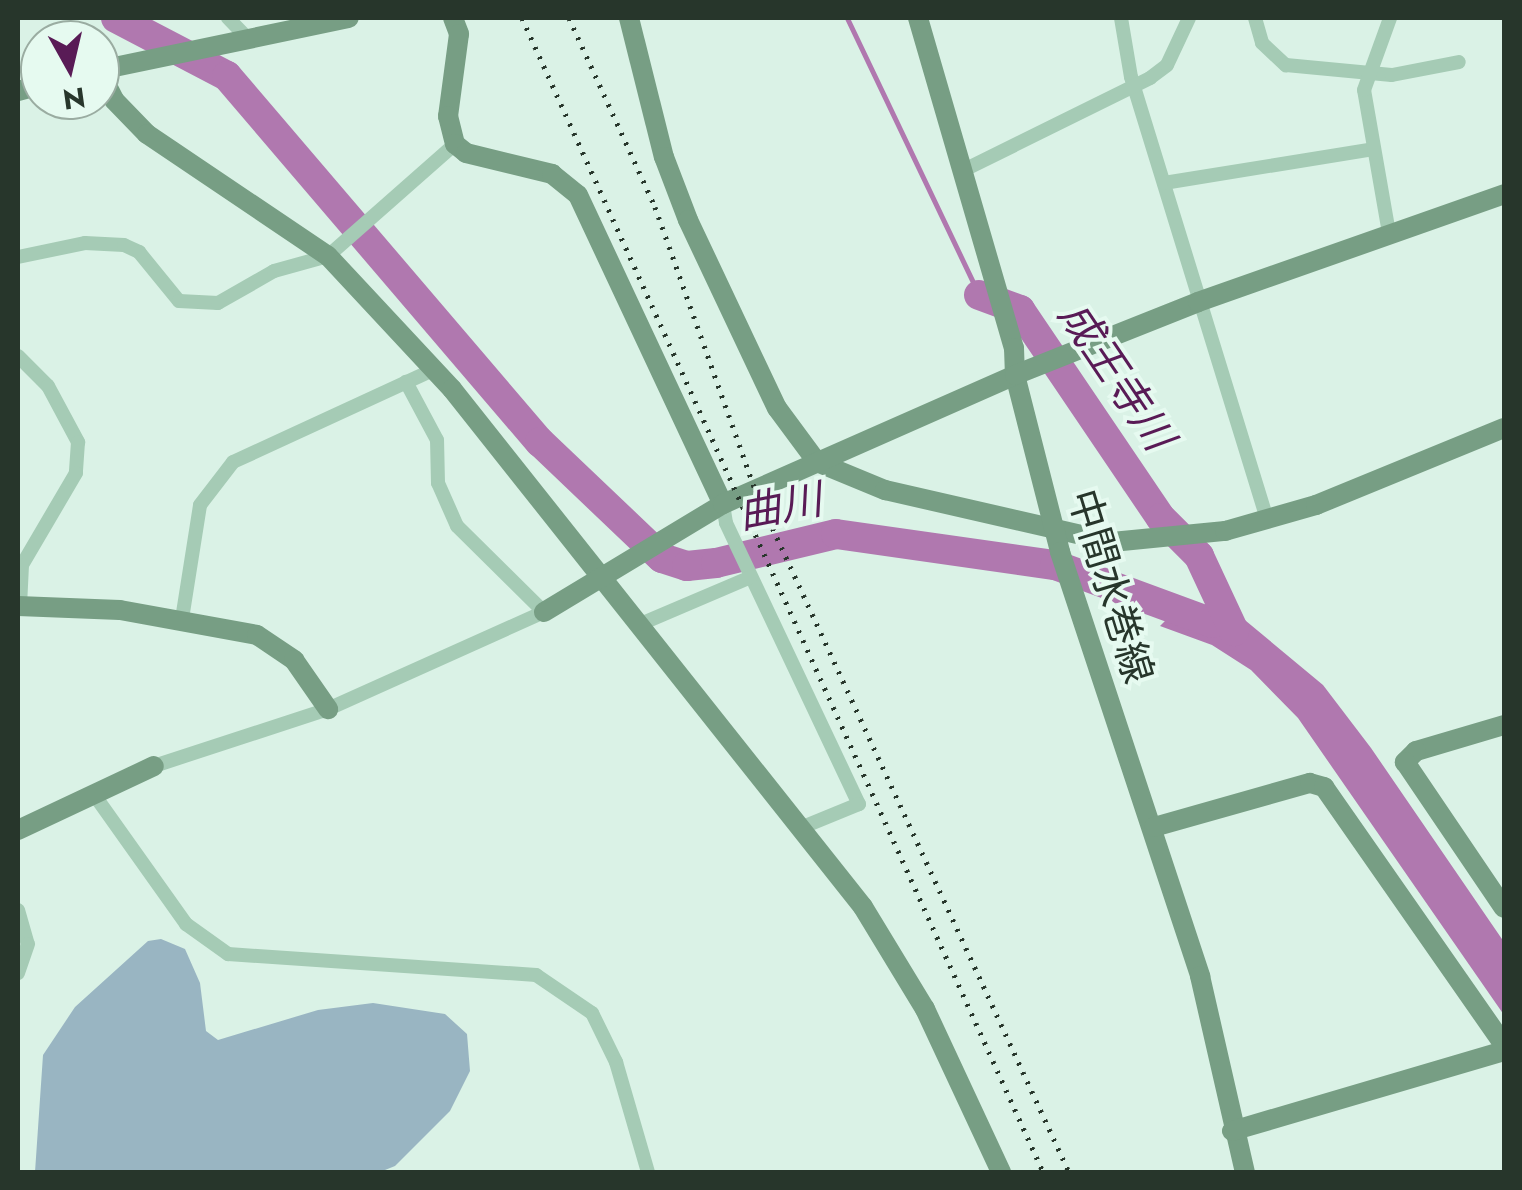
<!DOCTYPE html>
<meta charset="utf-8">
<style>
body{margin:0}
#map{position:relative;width:1522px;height:1190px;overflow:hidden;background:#daf2e6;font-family:Jost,"Noto Sans JP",sans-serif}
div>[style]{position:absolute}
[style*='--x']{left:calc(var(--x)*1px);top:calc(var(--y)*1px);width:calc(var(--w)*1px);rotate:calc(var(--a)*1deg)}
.green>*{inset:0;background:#99b5c2}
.water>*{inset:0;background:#b078af}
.stream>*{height:5px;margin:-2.5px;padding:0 2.5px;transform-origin:2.5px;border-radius:2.5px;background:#b078af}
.river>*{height:30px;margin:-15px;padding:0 15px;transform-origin:15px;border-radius:15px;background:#b078af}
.street>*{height:14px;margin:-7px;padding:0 7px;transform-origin:7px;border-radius:7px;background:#a5cbb5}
.secondary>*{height:20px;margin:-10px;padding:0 10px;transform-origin:10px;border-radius:10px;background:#779e84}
.rail>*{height:5px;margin-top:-2.5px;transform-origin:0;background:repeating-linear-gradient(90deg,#27362b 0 2.5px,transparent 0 10.5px)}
span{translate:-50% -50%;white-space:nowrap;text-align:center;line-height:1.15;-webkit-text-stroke:8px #e6faf0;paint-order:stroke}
.street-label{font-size:40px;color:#27362b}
.water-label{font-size:42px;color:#591b56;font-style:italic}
.frame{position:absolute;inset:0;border:20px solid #27362b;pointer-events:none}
.north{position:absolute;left:20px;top:20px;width:100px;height:100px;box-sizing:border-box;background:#e6faf0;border:2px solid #9aaca1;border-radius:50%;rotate:172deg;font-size:28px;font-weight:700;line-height:40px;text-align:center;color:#27362b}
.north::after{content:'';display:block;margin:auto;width:35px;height:45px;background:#591b56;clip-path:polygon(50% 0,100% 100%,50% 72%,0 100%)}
</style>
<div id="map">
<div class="green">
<i style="clip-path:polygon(161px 939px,185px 949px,200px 983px,206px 1031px,218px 1040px,318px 1010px,373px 1003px,445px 1014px,467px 1034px,470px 1071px,450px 1111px,395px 1166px,380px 1172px,35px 1172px,43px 1055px,75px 1007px,148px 941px)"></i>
</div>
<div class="water">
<i style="clip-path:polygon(1208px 599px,1240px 616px,1323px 685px,1371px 748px,1504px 942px,1504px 1015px,1298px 718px,1251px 670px,1212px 645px,1160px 626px,1183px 603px,1202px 611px)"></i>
</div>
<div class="stream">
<i style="--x:847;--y:18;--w:307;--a:64.5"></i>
</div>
<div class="river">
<i style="--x:116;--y:18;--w:125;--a:27.6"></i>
<i style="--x:227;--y:76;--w:482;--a:49.5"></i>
<i style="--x:540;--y:442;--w:168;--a:43.6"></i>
<i style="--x:662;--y:558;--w:26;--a:18"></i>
<i style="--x:687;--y:566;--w:29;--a:-6"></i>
<i style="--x:716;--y:563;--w:123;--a:-13.6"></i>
<i style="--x:836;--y:534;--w:221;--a:8.1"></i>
<i style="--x:1055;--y:565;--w:168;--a:20.2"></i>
<i style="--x:979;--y:295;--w:44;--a:20.1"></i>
<i style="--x:1020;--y:310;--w:251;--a:55.9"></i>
<i style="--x:1161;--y:518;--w:54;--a:45"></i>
<i style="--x:1199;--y:556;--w:83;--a:65"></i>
</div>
<div class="street">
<i style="--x:228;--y:18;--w:28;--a:46"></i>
<i style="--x:1121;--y:18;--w:60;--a:80.4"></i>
<i style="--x:1131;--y:77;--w:462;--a:72.9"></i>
<i style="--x:1255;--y:18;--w:26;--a:74"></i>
<i style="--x:1262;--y:43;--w:33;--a:43"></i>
<i style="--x:1286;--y:65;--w:106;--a:5.4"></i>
<i style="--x:1392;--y:75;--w:68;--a:-11"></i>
<i style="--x:962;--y:171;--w:210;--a:-26.3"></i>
<i style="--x:1150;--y:78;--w:21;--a:-37"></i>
<i style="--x:1167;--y:65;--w:52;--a:-64.9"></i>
<i style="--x:1164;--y:183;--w:212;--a:-9.2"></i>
<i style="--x:1389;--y:233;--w:145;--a:-99.9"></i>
<i style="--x:1364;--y:90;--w:77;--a:-70.1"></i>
<i style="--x:18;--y:257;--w:68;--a:-11.8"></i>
<i style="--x:85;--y:243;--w:39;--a:3"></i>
<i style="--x:124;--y:245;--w:17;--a:25"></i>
<i style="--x:139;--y:252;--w:63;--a:50.8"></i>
<i style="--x:179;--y:301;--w:39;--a:3"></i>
<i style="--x:218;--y:303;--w:64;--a:-29.7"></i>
<i style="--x:274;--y:271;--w:56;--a:-15.5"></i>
<i style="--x:328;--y:256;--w:169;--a:-41.4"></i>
<i style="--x:18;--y:356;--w:42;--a:45"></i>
<i style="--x:48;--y:386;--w:64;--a:61.8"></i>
<i style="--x:78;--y:442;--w:31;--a:94"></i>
<i style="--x:76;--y:473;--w:107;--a:120.4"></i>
<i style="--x:22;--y:565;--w:41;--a:92.8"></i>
<i style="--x:723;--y:504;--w:19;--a:81"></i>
<i style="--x:726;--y:523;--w:311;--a:64.7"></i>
<i style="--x:859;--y:804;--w:58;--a:157.8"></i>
<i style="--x:182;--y:619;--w:115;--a:-81"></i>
<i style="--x:200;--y:505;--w:54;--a:-52.5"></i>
<i style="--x:233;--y:462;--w:222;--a:-24.7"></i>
<i style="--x:643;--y:623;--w:117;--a:-23.1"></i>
<i style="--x:154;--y:766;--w:183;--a:-18.1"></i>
<i style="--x:328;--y:709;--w:237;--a:-24.2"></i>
<i style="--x:544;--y:612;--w:122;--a:-135.3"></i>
<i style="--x:457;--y:526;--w:47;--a:-113.8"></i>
<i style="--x:438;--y:483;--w:43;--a:-91.3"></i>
<i style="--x:437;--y:440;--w:66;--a:-118.1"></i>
<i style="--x:93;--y:793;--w:161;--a:54.6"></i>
<i style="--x:186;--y:924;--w:52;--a:35.5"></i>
<i style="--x:228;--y:954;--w:309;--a:3.9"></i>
<i style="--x:536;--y:975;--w:68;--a:34.2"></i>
<i style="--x:592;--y:1013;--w:55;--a:63.9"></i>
<i style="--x:616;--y:1062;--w:115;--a:73.8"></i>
<i style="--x:18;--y:910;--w:35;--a:74"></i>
<i style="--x:28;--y:944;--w:31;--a:109"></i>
</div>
<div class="secondary">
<i style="--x:453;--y:18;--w:17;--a:69"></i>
<i style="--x:459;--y:34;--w:83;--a:97.6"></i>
<i style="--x:448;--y:116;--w:29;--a:76"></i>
<i style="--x:455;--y:144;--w:14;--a:39"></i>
<i style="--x:466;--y:153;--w:89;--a:13.7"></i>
<i style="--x:552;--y:174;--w:33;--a:39"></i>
<i style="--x:578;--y:195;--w:341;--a:64.9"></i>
<i style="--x:629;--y:18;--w:143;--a:75.9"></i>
<i style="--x:664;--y:157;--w:67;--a:69.1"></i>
<i style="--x:688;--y:220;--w:208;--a:64.7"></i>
<i style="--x:777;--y:408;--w:67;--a:53.5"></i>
<i style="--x:817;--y:462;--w:74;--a:22.4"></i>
<i style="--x:885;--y:490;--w:233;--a:12.9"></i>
<i style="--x:1112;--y:542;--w:114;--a:-5.6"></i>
<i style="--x:1225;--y:531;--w:95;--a:-15.9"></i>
<i style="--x:1316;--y:505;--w:203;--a:-22.3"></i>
<i style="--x:918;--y:18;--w:344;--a:73.8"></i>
<i style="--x:1014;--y:348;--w:27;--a:88"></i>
<i style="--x:1015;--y:375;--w:183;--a:75.7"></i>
<i style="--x:1060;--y:552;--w:447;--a:71.7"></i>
<i style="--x:1200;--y:976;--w:201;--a:77.1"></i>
<i style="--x:100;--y:70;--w:254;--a:-11.8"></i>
<i style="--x:100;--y:72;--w:31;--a:63"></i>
<i style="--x:114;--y:100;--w:47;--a:45.9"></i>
<i style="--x:147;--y:134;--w:218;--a:34"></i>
<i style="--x:328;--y:256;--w:182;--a:47"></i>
<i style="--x:452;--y:389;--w:661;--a:51.57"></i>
<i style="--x:863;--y:907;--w:119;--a:58.7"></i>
<i style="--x:925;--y:1009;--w:180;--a:65"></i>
<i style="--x:18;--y:91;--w:23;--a:-15"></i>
<i style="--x:18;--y:606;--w:102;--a:2.2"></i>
<i style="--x:120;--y:610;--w:139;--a:10.3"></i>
<i style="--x:257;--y:635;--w:45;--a:34"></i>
<i style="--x:294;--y:660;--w:60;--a:55.2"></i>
<i style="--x:544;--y:612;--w:209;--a:-31.1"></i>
<i style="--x:723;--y:504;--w:319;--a:-23.8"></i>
<i style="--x:1015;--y:375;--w:197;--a:-21.7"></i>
<i style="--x:1198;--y:302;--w:324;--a:-19.4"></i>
<i style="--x:1504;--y:725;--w:92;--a:163.5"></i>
<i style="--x:1416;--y:751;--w:16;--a:135"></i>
<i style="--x:1405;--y:762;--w:176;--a:55.9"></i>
<i style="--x:1154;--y:827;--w:162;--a:-15.8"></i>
<i style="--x:1310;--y:783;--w:15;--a:16"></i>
<i style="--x:1324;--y:787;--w:315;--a:55.1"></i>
<i style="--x:18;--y:830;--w:150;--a:-25.2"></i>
<i style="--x:1232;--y:1131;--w:284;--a:-16.4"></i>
</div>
<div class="rail">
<i style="--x:522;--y:18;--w:1266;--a:65.7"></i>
<i style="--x:569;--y:18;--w:208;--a:65.5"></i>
<i style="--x:655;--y:207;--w:300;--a:70.5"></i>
<i style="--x:755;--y:490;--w:751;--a:65.28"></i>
</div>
<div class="street-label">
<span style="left:1111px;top:586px;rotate:73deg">中間水巻線</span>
</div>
<div class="water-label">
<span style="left:1116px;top:376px;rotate:56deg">成王寺川</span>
<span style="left:780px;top:507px;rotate:-11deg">曲川</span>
</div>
<div class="frame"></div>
<div class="north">N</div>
</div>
